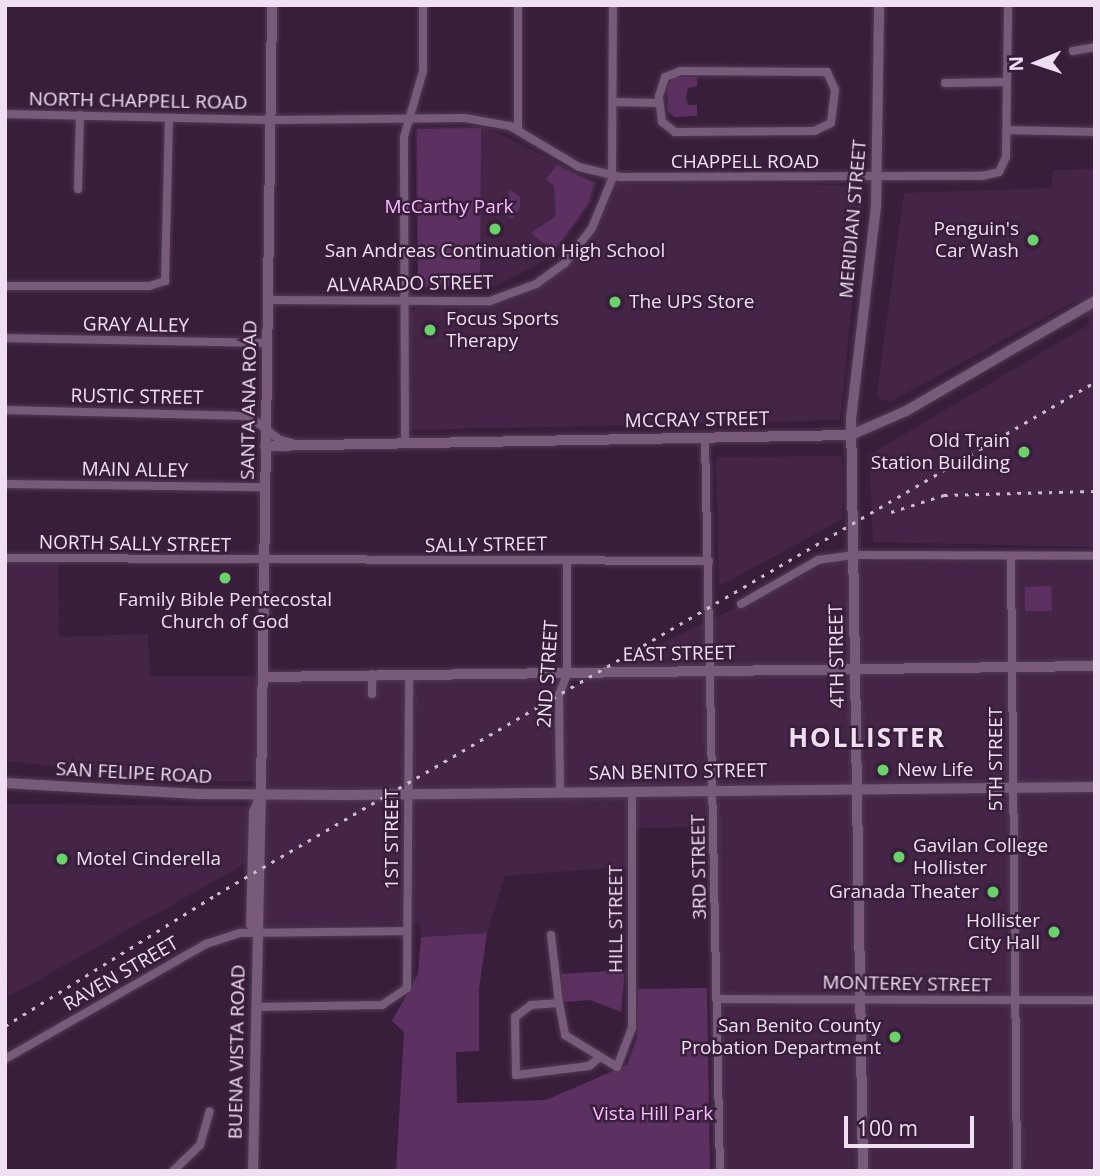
<!DOCTYPE html>
<style>
body{margin:0}
#map{position:relative;width:1100px;height:1176px;overflow:hidden;background:#391e3b;font-family:"Open Sans",sans-serif}
div>[style]{position:absolute}
[style*='--x']{left:calc(var(--x)*1px);top:calc(var(--y)*1px);width:calc(var(--w)*1px);rotate:calc(var(--a)*1deg)}
.built>*{inset:0;background:#442547}
.green>*{inset:0;background:#5c3060}
.roads{filter:drop-shadow(0 0 2px #513a54) drop-shadow(0 0 2px #513a54)}
.street>*{height:8px;margin:-4px;padding:0 4px;transform-origin:4px;border-radius:4px;background:#785a7b}
.secondary>*{height:10px;margin:-5px;padding:0 5px;transform-origin:5px;border-radius:5px;background:#785a7b}
.rail>*{height:2.5px;margin-top:-1.25px;transform-origin:0;background:repeating-linear-gradient(90deg,#cdbacf 0 3.5px,transparent 0 10.5px)}
.dots>*{width:19px;height:19px;translate:-50% -50%;box-sizing:border-box;border:4px solid #391e3b;border-radius:50%}
span{translate:-50% -50%;white-space:nowrap;text-align:center;line-height:1.15;-webkit-text-stroke:5px #391e3b;paint-order:stroke}
.street-label{font-size:19px;color:#f0dff2}
.park-label{font-size:19px;color:#f9bdff}
.poi-label{font-size:19px;color:#f0dff2}
.right{translate:-100% -50%;text-align:right}
.left{translate:0 -50%;text-align:left}
.district-label{font-size:26px;color:#f0dff2;font-weight:700;letter-spacing:2px}
.frame{position:absolute;inset:0;border:7px solid #f0dff2;pointer-events:none}
.north{position:absolute;left:1002px;top:28px;width:70px;height:70px;-webkit-text-stroke:5px #391e3b;paint-order:stroke;rotate:268deg;font-size:19px;font-weight:700;line-height:28px;text-align:center;color:#f0dff2}
.north::after{content:'';display:block;margin:auto;width:24px;height:32px;background:#f0dff2;clip-path:polygon(50% 0,100% 100%,50% 72%,0 100%)}
.scale{position:absolute;left:844px;top:1116px;width:130px;height:32px;box-sizing:border-box;border:4px solid #f0dff2;border-top:0;padding-left:9px;font-size:21px;line-height:24px;white-space:nowrap;color:#f0dff2;-webkit-text-stroke:5px #391e3b;paint-order:stroke}
</style>
<div id="map">
<div class="built">
<i style="clip-path:polygon(483px 126px,597px 182px,592px 202px,553px 256px,494px 287px,418px 288px,415px 127px)"></i>
<i style="clip-path:polygon(1095px 169px,1095px 547px,873px 542px,869px 455px,1090px 324px,1079px 299px,890px 402px,880px 399px,877px 394px,904px 193px,1051px 188px,1053px 170px)"></i>
<i style="clip-path:polygon(612px 179px,864px 186px,840px 420px,410px 430px,407px 316px,414px 309px,516px 294px,575px 256px)"></i>
<i style="clip-path:polygon(842px 456px,843px 519px,719px 586px,716px 457px)"></i>
<i style="clip-path:polygon(5px 557px,58px 558px,59px 637px,148px 634px,150px 676px,558px 678px,559px 693px,832px 561px,1095px 562px,1095px 1171px,719px 1171px,706px 826px,633px 829px,632px 866px,505px 876px,487px 933px,421px 937px,420px 923px,264px 927px,268px 781px,191px 781px,5px 761px)"></i>
<i style="clip-path:polygon(5px 804px,253px 806px,252px 860px,8px 997px)"></i>
</div>
<div class="green">
<i style="clip-path:polygon(674px 77px,697px 77px,697px 86px,688px 88px,686px 97px,688px 105px,697px 105px,697px 116px,674px 117px,668px 112px,667px 86px)"></i>
<i style="clip-path:polygon(481px 128px,480px 285px,418px 287px,417px 129px)"></i>
<i style="clip-path:polygon(557px 165px,594px 183px,588px 204px,554px 251px,531px 233px,556px 216px,554px 186px,546px 179px)"></i>
<i style="clip-path:polygon(509px 189px,520px 197px,520px 208px,512px 219px,507px 216px)"></i>
<i style="clip-path:polygon(1051px 586px,1052px 611px,1025px 611px,1025px 587px)"></i>
<i style="clip-path:polygon(487px 933px,479px 989px,479px 1051px,456px 1052px,457px 1103px,546px 1100px,627px 1065px,637px 1037px,638px 989px,707px 988px,710px 1171px,396px 1171px,404px 1032px,392px 1021px,418px 974px,421px 937px)"></i>
<i style="clip-path:polygon(625px 970px,621px 1012px,590px 1000px,563px 1002px,561px 974px)"></i>
</div>
<div class="roads">
<div class="street">
<i style="--x:1073;--y:51;--w:22;--a:-10"></i>
<i style="--x:681;--y:71;--w:146;--a:0.4"></i>
<i style="--x:827;--y:72;--w:20;--a:66"></i>
<i style="--x:835;--y:90;--w:33;--a:97"></i>
<i style="--x:831;--y:123;--w:19;--a:155"></i>
<i style="--x:814;--y:131;--w:139;--a:179.6"></i>
<i style="--x:675;--y:132;--w:16;--a:-142"></i>
<i style="--x:662;--y:122;--w:26;--a:-97"></i>
<i style="--x:659;--y:96;--w:20;--a:-72"></i>
<i style="--x:665;--y:77;--w:17;--a:-21"></i>
<i style="--x:945;--y:83;--w:62;--a:-0.9"></i>
<i style="--x:613;--y:102;--w:45;--a:1.3"></i>
<i style="--x:5;--y:114;--w:265;--a:1.3"></i>
<i style="--x:270;--y:120;--w:195;--a:-0.6"></i>
<i style="--x:465;--y:118;--w:46;--a:10.1"></i>
<i style="--x:510;--y:126;--w:80;--a:30.7"></i>
<i style="--x:579;--y:167;--w:42;--a:13.7"></i>
<i style="--x:620;--y:177;--w:362;--a:-0.2"></i>
<i style="--x:982;--y:176;--w:17;--a:-13"></i>
<i style="--x:999;--y:172;--w:17;--a:-65"></i>
<i style="--x:1006;--y:157;--w:152;--a:-89.2"></i>
<i style="--x:518;--y:130;--w:125;--a:-90"></i>
<i style="--x:1007;--y:130;--w:88;--a:1.3"></i>
<i style="--x:78;--y:189;--w:74;--a:-88.5"></i>
<i style="--x:5;--y:286;--w:144;--a:0"></i>
<i style="--x:149;--y:286;--w:17;--a:-17"></i>
<i style="--x:165;--y:281;--w:162;--a:-88.6"></i>
<i style="--x:268;--y:300;--w:222;--a:0.3"></i>
<i style="--x:490;--y:301;--w:49;--a:-20.3"></i>
<i style="--x:536;--y:284;--w:34;--a:-36"></i>
<i style="--x:564;--y:264;--w:46;--a:-52.1"></i>
<i style="--x:592;--y:228;--w:53;--a:-67.8"></i>
<i style="--x:612;--y:179;--w:174;--a:-89.7"></i>
<i style="--x:5;--y:338;--w:262;--a:1.1"></i>
<i style="--x:5;--y:410;--w:244;--a:1.4"></i>
<i style="--x:249;--y:416;--w:39;--a:38"></i>
<i style="--x:280;--y:440;--w:12;--a:14"></i>
<i style="--x:705;--y:437;--w:734;--a:88.83"></i>
<i style="--x:405;--y:442;--w:305;--a:-90.2"></i>
<i style="--x:404;--y:137;--w:69;--a:-73.9"></i>
<i style="--x:423;--y:71;--w:66;--a:-90"></i>
<i style="--x:5;--y:484;--w:260;--a:0.7"></i>
<i style="--x:1011;--y:557;--w:614;--a:89.44"></i>
<i style="--x:5;--y:558;--w:704;--a:0.24"></i>
<i style="--x:741;--y:604;--w:89;--a:-29.7"></i>
<i style="--x:818;--y:560;--w:35;--a:-8"></i>
<i style="--x:853;--y:555;--w:242;--a:0.2"></i>
<i style="--x:372;--y:674;--w:20;--a:90"></i>
<i style="--x:560;--y:791;--w:96;--a:-90.6"></i>
<i style="--x:559;--y:695;--w:22;--a:-69"></i>
<i style="--x:567;--y:674;--w:114;--a:-90"></i>
<i style="--x:551;--y:935;--w:68;--a:83.3"></i>
<i style="--x:559;--y:1003;--w:28;--a:176"></i>
<i style="--x:531;--y:1005;--w:20;--a:143"></i>
<i style="--x:515;--y:1017;--w:58;--a:89"></i>
<i style="--x:516;--y:1075;--w:74;--a:-7"></i>
<i style="--x:589;--y:1066;--w:14;--a:-39"></i>
<i style="--x:718;--y:999;--w:377;--a:0.2"></i>
<i style="--x:559;--y:1003;--w:33;--a:79"></i>
<i style="--x:565;--y:1035;--w:61;--a:31.6"></i>
<i style="--x:617;--y:1067;--w:42;--a:-69"></i>
<i style="--x:632;--y:1028;--w:237;--a:-90"></i>
<i style="--x:256;--y:1007;--w:126;--a:-0.9"></i>
<i style="--x:382;--y:1005;--w:30;--a:-34"></i>
<i style="--x:407;--y:988;--w:314;--a:-89.6"></i>
<i style="--x:5;--y:1059;--w:232;--a:-29.8"></i>
<i style="--x:206;--y:944;--w:36;--a:-18"></i>
<i style="--x:240;--y:933;--w:167;--a:-0.7"></i>
<i style="--x:173;--y:1171;--w:37;--a:-44"></i>
<i style="--x:200;--y:1145;--w:35;--a:-74"></i>
</div>
<div class="secondary">
<i style="--x:265;--y:446;--w:586;--a:-1.08"></i>
<i style="--x:851;--y:435;--w:60;--a:-23.6"></i>
<i style="--x:906;--y:411;--w:219;--a:-30.2"></i>
<i style="--x:264;--y:677;--w:831;--a:-0.76"></i>
<i style="--x:5;--y:783;--w:193;--a:3.3"></i>
<i style="--x:198;--y:794;--w:148;--a:0.4"></i>
<i style="--x:346;--y:795;--w:749;--a:-0.61"></i>
<i style="--x:261;--y:795;--w:790;--a:-89.2"></i>
<i style="--x:253;--y:1171;--w:376;--a:-88.8"></i>
<i style="--x:261;--y:795;--w:18;--a:112"></i>
<i style="--x:254;--y:812;--w:112;--a:91.5"></i>
<i style="--x:251;--y:924;--w:12;--a:59"></i>
<i style="--x:863;--y:1171;--w:752;--a:-90.91"></i>
<i style="--x:851;--y:419;--w:214;--a:-83.3"></i>
<i style="--x:876;--y:206;--w:201;--a:-89.1"></i>
</div>
</div>
<div class="rail">
<i style="--x:891;--y:512;--w:56;--a:-17.8"></i>
<i style="--x:944;--y:495;--w:151;--a:-1.5"></i>
<i style="--x:5;--y:1026;--w:250;--a:-31.9"></i>
<i style="--x:217;--y:894;--w:1016;--a:-30.25"></i>
</div>
<div class="dots">
<i style="left:495px;top:229px;background:#66d466"></i>
<i style="left:1033px;top:240px;background:#66d466"></i>
<i style="left:615px;top:302px;background:#66d466"></i>
<i style="left:430px;top:330px;background:#66d466"></i>
<i style="left:1024px;top:452px;background:#66d466"></i>
<i style="left:225px;top:578px;background:#66d466"></i>
<i style="left:883px;top:770px;background:#66d466"></i>
<i style="left:899px;top:857px;background:#66d466"></i>
<i style="left:62px;top:859px;background:#66d466"></i>
<i style="left:993px;top:892px;background:#66d466"></i>
<i style="left:1054px;top:932px;background:#66d466"></i>
<i style="left:895px;top:1037px;background:#66d466"></i>
</div>
<div class="street-label">
<span style="left:138px;top:101px;rotate:1deg">NORTH CHAPPELL ROAD</span>
<span style="left:745px;top:162px">CHAPPELL ROAD</span>
<span style="left:853px;top:219px;rotate:-85deg">MERIDIAN STREET</span>
<span style="left:410px;top:284px;rotate:-1deg">ALVARADO STREET</span>
<span style="left:136px;top:325px;rotate:1deg">GRAY ALLEY</span>
<span style="left:137px;top:397px;rotate:1deg">RUSTIC STREET</span>
<span style="left:249px;top:400px;rotate:-89deg">SANTA ANA ROAD</span>
<span style="left:697px;top:420px;rotate:-1deg">MCCRAY STREET</span>
<span style="left:135px;top:470px;rotate:1deg">MAIN ALLEY</span>
<span style="left:135px;top:544px;rotate:1deg">NORTH SALLY STREET</span>
<span style="left:486px;top:545px;rotate:-1deg">SALLY STREET</span>
<span style="left:679px;top:654px;rotate:-1deg">EAST STREET</span>
<span style="left:837px;top:656px;rotate:-91deg">4TH STREET</span>
<span style="left:548px;top:674px;rotate:-86deg">2ND STREET</span>
<span style="left:996px;top:759px;rotate:-90deg">5TH STREET</span>
<span style="left:678px;top:772px;rotate:-1deg">SAN BENITO STREET</span>
<span style="left:134px;top:773px;rotate:3deg">SAN FELIPE ROAD</span>
<span style="left:392px;top:839px;rotate:-90deg">1ST STREET</span>
<span style="left:699px;top:867px;rotate:-91deg">3RD STREET</span>
<span style="left:616px;top:919px;rotate:-90deg">HILL STREET</span>
<span style="left:121px;top:974px;rotate:-30deg">RAVEN STREET</span>
<span style="left:907px;top:984px;rotate:1deg">MONTEREY STREET</span>
<span style="left:237px;top:1052px;rotate:-89deg">BUENA VISTA ROAD</span>
</div>
<div class="park-label">
<span style="left:449px;top:207px">McCarthy Park</span>
<span style="left:653px;top:1114px">Vista Hill Park</span>
</div>
<div class="poi-label">
<span class="right" style="left:1019px;top:240px">Penguin's<br>Car Wash</span>
<span style="left:495px;top:251px">San Andreas Continuation High School</span>
<span class="left" style="left:629px;top:302px">The UPS Store</span>
<span class="left" style="left:446px;top:330px">Focus Sports<br>Therapy</span>
<span class="right" style="left:1010px;top:452px">Old Train<br>Station Building</span>
<span style="left:225px;top:611px">Family Bible Pentecostal<br>Church of God</span>
<span class="left" style="left:897px;top:770px">New Life</span>
<span class="left" style="left:913px;top:857px">Gavilan College<br>Hollister</span>
<span class="left" style="left:76px;top:859px">Motel Cinderella</span>
<span class="right" style="left:979px;top:892px">Granada Theater</span>
<span class="right" style="left:1040px;top:932px">Hollister<br>City Hall</span>
<span class="right" style="left:881px;top:1037px">San Benito County<br>Probation Department</span>
</div>
<div class="district-label">
<span style="left:867px;top:738px">HOLLISTER</span>
</div>
<div class="frame"></div>
<div class="north">N</div>
<div class="scale">100 m</div>
</div>
